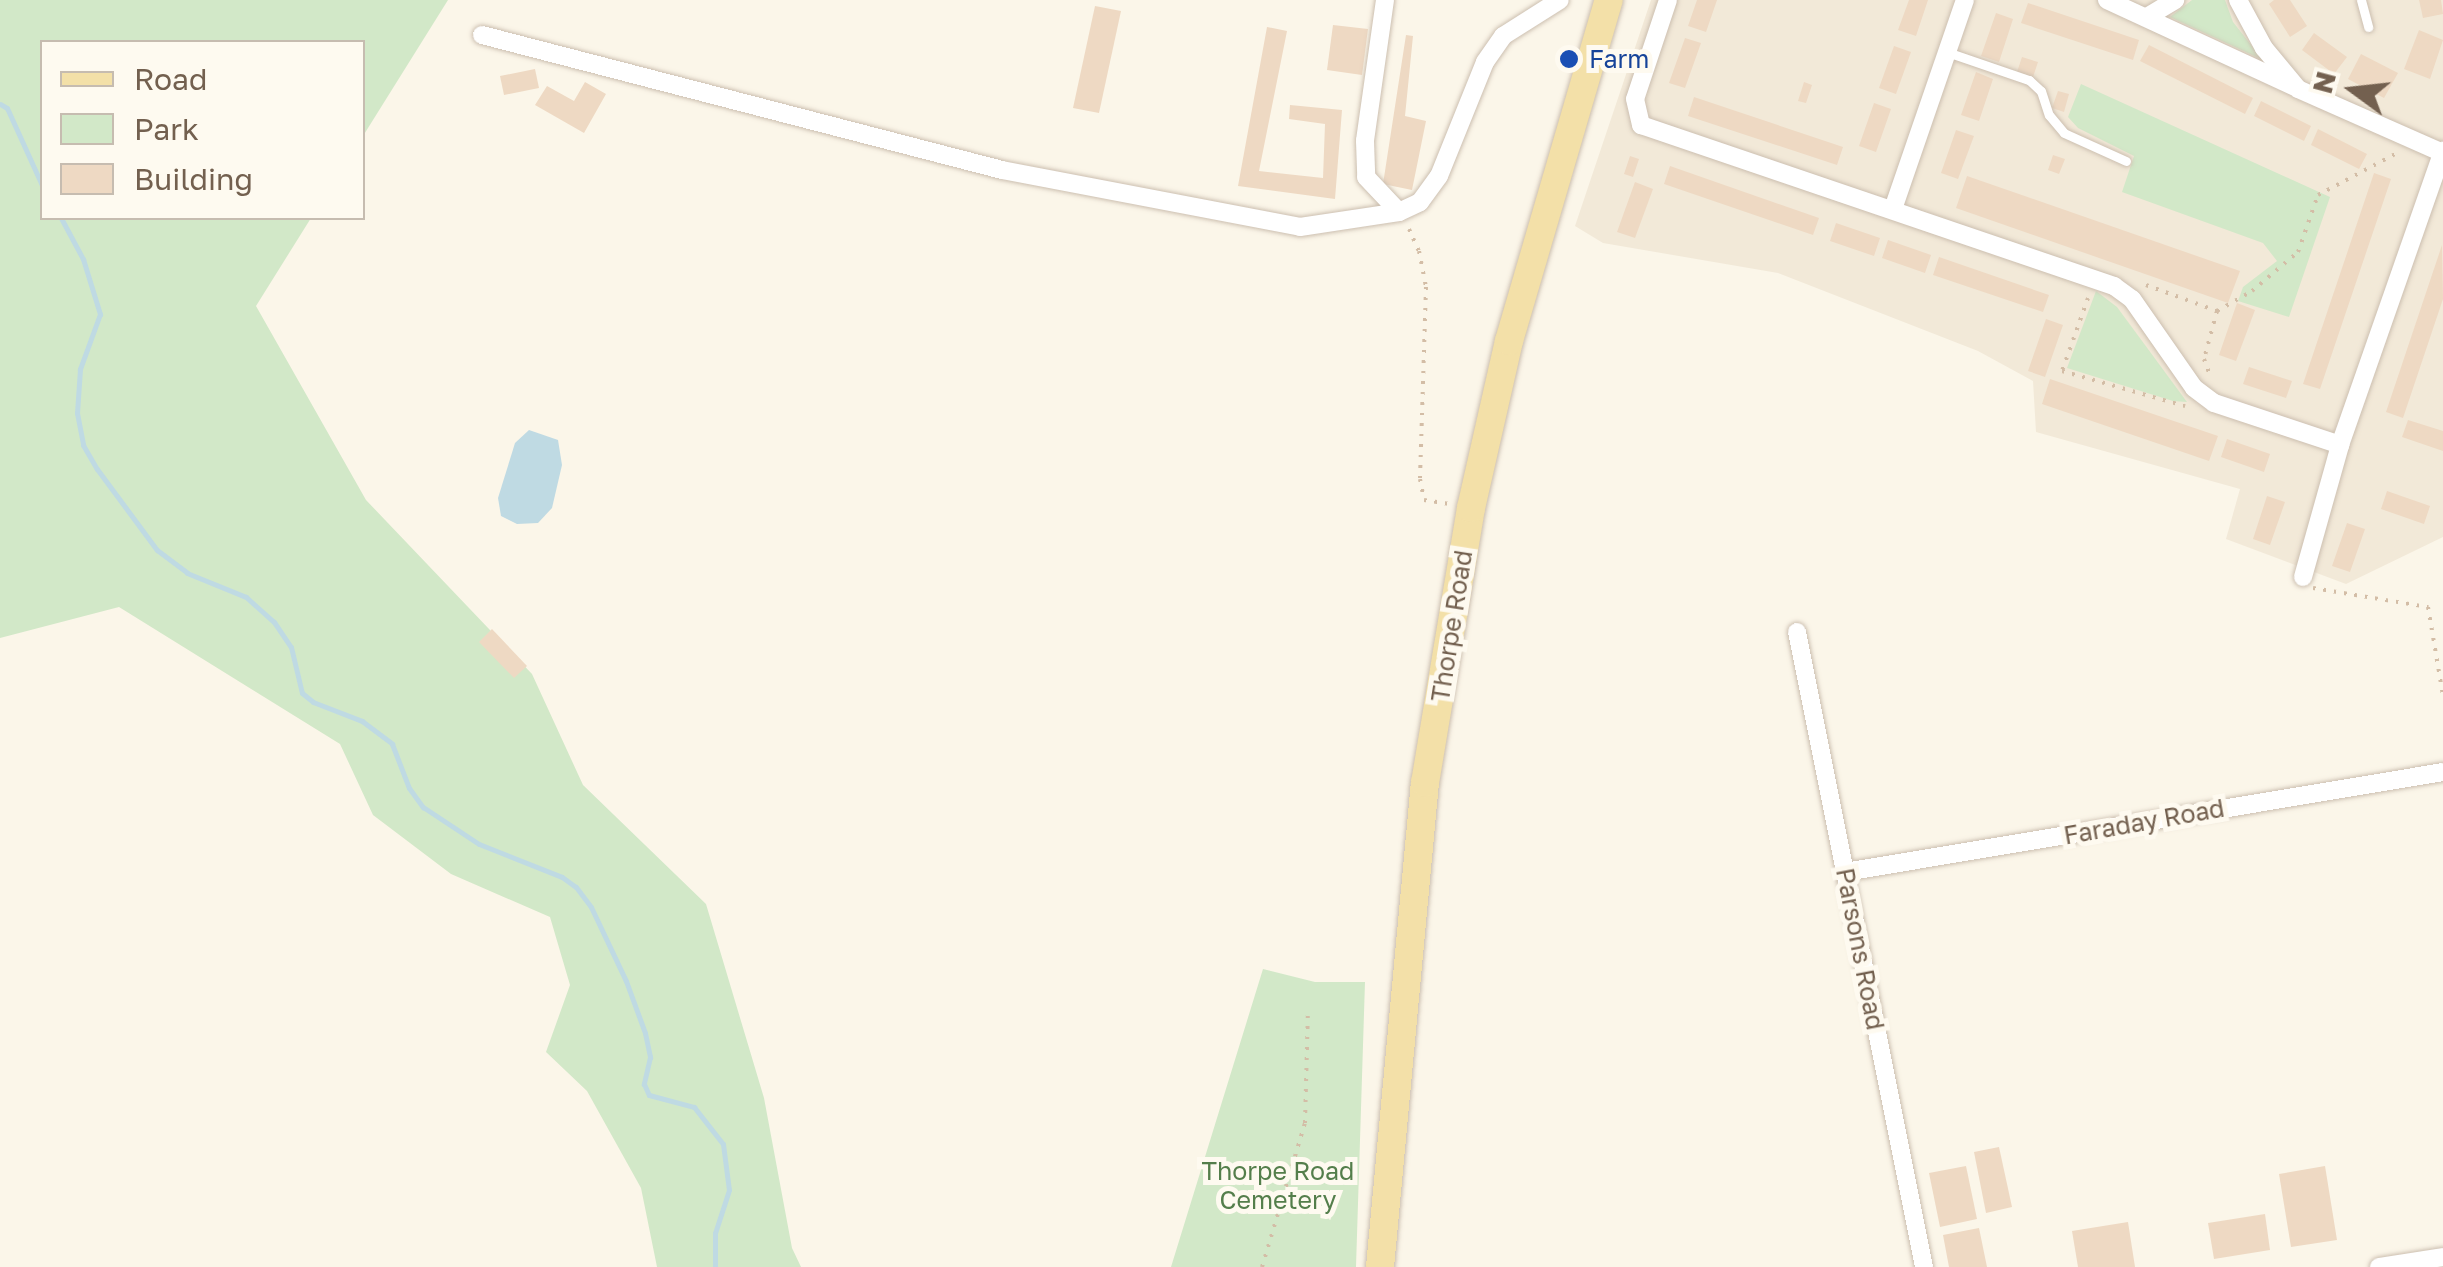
<!DOCTYPE html>
<style>
body{margin:0}
#map{position:relative;width:2443px;height:1267px;overflow:hidden;background:#fbf6e9;font-family:"Golos Text",sans-serif}
div>[style]{position:absolute}
[style*='--x']{left:calc(var(--x)*1px);top:calc(var(--y)*1px);width:calc(var(--w)*1px);rotate:calc(var(--a)*1deg)}
.residential>*{inset:0;background:#f2e9d8}
.green>*{inset:0;background:#d2e8c8}
.water>*{inset:0;background:#bfdae3}
.stream>*{height:5px;margin:-2.5px;padding:0 2.5px;transform-origin:2.5px;border-radius:2.5px;background:#bfdae3}
.building>*{inset:0;background:#eed9c3}
.path>*{height:4px;margin-top:-2px;transform-origin:0;background:repeating-linear-gradient(90deg,#d3bda6 0 2.5px,transparent 0 10.5px)}
.roads{filter:drop-shadow(0 0 2px #ccbfb0) drop-shadow(0 0 2px #ccbfb0)}
.service>*{height:9px;margin:-4.5px;padding:0 4.5px;transform-origin:4.5px;border-radius:4.5px;background:#fff}
.minor>*{height:18px;margin:-9px;padding:0 9px;transform-origin:9px;border-radius:9px;background:#fff}
.primary>*{height:28px;margin:-14px;padding:0 14px;transform-origin:14px;border-radius:14px;background:#f3e0a8}
.dots>*{width:28px;height:28px;translate:-50% -50%;box-sizing:border-box;border:5px solid #fefaf0;border-radius:50%}
span{translate:-50% -50%;white-space:nowrap;text-align:center;line-height:1.15;-webkit-text-stroke:10px #fefaf0;paint-order:stroke}
.transit-label{font-size:25px;color:#164399}
.left{translate:0 -50%;text-align:left}
.street-label{font-size:25px;color:#73604f}
.park-label{font-size:25px;color:#547e4b}
.legend{position:absolute;left:40px;top:40px;width:325px;height:180px;box-sizing:border-box;background:#fefaf0;border:2px solid #c6bcb0;margin:0;padding:12px 18px;list-style:none;font-size:30px;color:#73604f}
.legend li{display:flex;align-items:center;gap:20px;height:50px}
.legend b{width:50px;border:2px solid #c6bcb0}
.north{position:absolute;left:2303px;top:40px;width:100px;height:100px;-webkit-text-stroke:8px #fefaf0;paint-order:stroke;rotate:285deg;font-size:28px;font-weight:700;line-height:40px;text-align:center;color:#73604f}
.north::after{content:'';display:block;margin:auto;width:35px;height:45px;background:#73604f;clip-path:polygon(50% 0,100% 100%,50% 72%,0 100%)}
</style>
<div id="map">
<div class="residential">
<i style="clip-path:polygon(1651px 0,2443px 0,2443px 537px,2346px 584px,2226px 539px,2240px 489px,2036px 432px,2033px 381px,1978px 351px,1778px 273px,1603px 243px,1575px 226px)"></i>
</div>
<div class="green">
<i style="clip-path:polygon(0 0,448px 0,363px 136px,362px 42px,42px 42px,42px 218px,311px 218px,256px 306px,366px 500px,532px 674px,583px 785px,706px 904px,764px 1098px,792px 1248px,801px 1267px,657px 1267px,641px 1188px,587px 1091px,546px 1052px,570px 985px,550px 917px,451px 874px,373px 815px,340px 744px,119px 607px,0 638px)"></i>
<i style="clip-path:polygon(2192px 0,2225px 0,2233px 22px,2263px 60px,2170px 17px)"></i>
<i style="clip-path:polygon(2081px 84px,2330px 197px,2289px 317px,2238px 301px,2243px 287px,2277px 261px,2263px 243px,2122px 192px,2134px 156px,2078px 128px,2068px 117px)"></i>
<i style="clip-path:polygon(2096px 291px,2117px 307px,2187px 402px,2173px 401px,2067px 368px)"></i>
<i style="clip-path:polygon(1263px 969px,1315px 982px,1365px 982px,1356px 1267px,1171px 1267px)"></i>
</div>
<div class="water">
<i style="clip-path:polygon(529px 430px,558px 440px,562px 465px,552px 508px,538px 523px,517px 524px,501px 516px,498px 498px,515px 443px)"></i>
</div>
<div class="stream">
<i style="--x:0;--y:104;--w:8;--a:30"></i>
<i style="--x:7;--y:108;--w:85;--a:65.6"></i>
<i style="--x:61;--y:218;--w:47;--a:61.8"></i>
<i style="--x:83;--y:259;--w:58;--a:72.8"></i>
<i style="--x:100;--y:314;--w:59;--a:110"></i>
<i style="--x:80;--y:369;--w:44;--a:93.9"></i>
<i style="--x:77;--y:413;--w:33;--a:79"></i>
<i style="--x:83;--y:445;--w:28;--a:60"></i>
<i style="--x:97;--y:469;--w:101;--a:53.5"></i>
<i style="--x:157;--y:550;--w:38;--a:37"></i>
<i style="--x:187;--y:573;--w:64;--a:22.1"></i>
<i style="--x:246;--y:597;--w:38;--a:42"></i>
<i style="--x:274;--y:622;--w:30;--a:56"></i>
<i style="--x:291;--y:647;--w:47;--a:76.6"></i>
<i style="--x:302;--y:693;--w:14;--a:39"></i>
<i style="--x:313;--y:702;--w:53;--a:21.2"></i>
<i style="--x:362;--y:721;--w:38;--a:37"></i>
<i style="--x:392;--y:744;--w:47;--a:68.9"></i>
<i style="--x:409;--y:788;--w:24;--a:54"></i>
<i style="--x:423;--y:807;--w:67;--a:33.5"></i>
<i style="--x:479;--y:844;--w:89;--a:21.7"></i>
<i style="--x:562;--y:877;--w:17;--a:36"></i>
<i style="--x:576;--y:887;--w:25;--a:53"></i>
<i style="--x:591;--y:907;--w:82;--a:64.7"></i>
<i style="--x:626;--y:981;--w:55;--a:69.9"></i>
<i style="--x:645;--y:1033;--w:25;--a:78"></i>
<i style="--x:650;--y:1057;--w:28;--a:103"></i>
<i style="--x:644;--y:1084;--w:12;--a:66"></i>
<i style="--x:649;--y:1095;--w:47;--a:14.9"></i>
<i style="--x:694;--y:1107;--w:47;--a:51.9"></i>
<i style="--x:723;--y:1144;--w:46;--a:82.6"></i>
<i style="--x:729;--y:1190;--w:45;--a:108"></i>
<i style="--x:715;--y:1233;--w:34;--a:90"></i>
</div>
<div class="building">
<i style="clip-path:polygon(1697px 0,1717px 0,1706px 32px,1688px 26px)"></i>
<i style="clip-path:polygon(1909px 0,1928px 0,1916px 36px,1898px 30px)"></i>
<i style="clip-path:polygon(2274px 0,2290px 0,2307px 26px,2290px 37px,2269px 4px)"></i>
<i style="clip-path:polygon(2419px 0,2441px 0,2443px 14px,2423px 18px)"></i>
<i style="clip-path:polygon(2028px 3px,2139px 40px,2133px 60px,2021px 23px)"></i>
<i style="clip-path:polygon(1095px 6px,1121px 11px,1099px 113px,1073px 108px)"></i>
<i style="clip-path:polygon(1996px 13px,2013px 19px,1999px 62px,1981px 56px)"></i>
<i style="clip-path:polygon(1333px 25px,1368px 29px,1362px 75px,1327px 70px)"></i>
<i style="clip-path:polygon(1267px 27px,1287px 31px,1259px 171px,1323px 178px,1325px 124px,1289px 119px,1290px 105px,1342px 110px,1335px 199px,1238px 186px)"></i>
<i style="clip-path:polygon(2419px 30px,2443px 40px,2430px 79px,2404px 69px)"></i>
<i style="clip-path:polygon(2314px 33px,2347px 57px,2334px 74px,2302px 50px)"></i>
<i style="clip-path:polygon(1406px 35px,1413px 36px,1405px 116px,1426px 121px,1412px 190px,1383px 184px)"></i>
<i style="clip-path:polygon(1685px 38px,1701px 43px,1685px 88px,1669px 83px)"></i>
<i style="clip-path:polygon(2149px 45px,2253px 98px,2245px 114px,2140px 61px)"></i>
<i style="clip-path:polygon(1894px 46px,1911px 52px,1896px 94px,1879px 88px)"></i>
<i style="clip-path:polygon(2361px 54px,2398px 73px,2384px 98px,2348px 79px)"></i>
<i style="clip-path:polygon(2022px 57px,2038px 62px,2033px 77px,2017px 72px)"></i>
<i style="clip-path:polygon(535px 69px,539px 88px,504px 95px,500px 76px)"></i>
<i style="clip-path:polygon(1976px 72px,1993px 79px,1979px 121px,1961px 115px)"></i>
<i style="clip-path:polygon(585px 82px,606px 94px,584px 133px,535px 105px,547px 86px,574px 101px)"></i>
<i style="clip-path:polygon(1804px 82px,1812px 85px,1806px 103px,1798px 101px)"></i>
<i style="clip-path:polygon(2058px 91px,2069px 94px,2064px 112px,2052px 108px)"></i>
<i style="clip-path:polygon(1694px 97px,1843px 147px,1837px 165px,1688px 116px)"></i>
<i style="clip-path:polygon(2261px 101px,2311px 126px,2304px 141px,2254px 116px)"></i>
<i style="clip-path:polygon(1874px 103px,1891px 109px,1876px 152px,1859px 146px)"></i>
<i style="clip-path:polygon(2318px 129px,2367px 154px,2359px 169px,2311px 145px)"></i>
<i style="clip-path:polygon(1956px 130px,1974px 136px,1958px 179px,1941px 173px)"></i>
<i style="clip-path:polygon(2053px 155px,2065px 159px,2059px 174px,2048px 170px)"></i>
<i style="clip-path:polygon(1630px 156px,1639px 159px,1633px 177px,1624px 174px)"></i>
<i style="clip-path:polygon(1670px 166px,1819px 218px,1813px 235px,1664px 184px)"></i>
<i style="clip-path:polygon(2374px 173px,2391px 179px,2320px 389px,2303px 384px)"></i>
<i style="clip-path:polygon(1967px 176px,2240px 271px,2228px 303px,1956px 208px)"></i>
<i style="clip-path:polygon(1635px 182px,1653px 189px,1635px 238px,1617px 232px)"></i>
<i style="clip-path:polygon(1836px 223px,1880px 238px,1874px 256px,1830px 241px)"></i>
<i style="clip-path:polygon(1888px 240px,1931px 255px,1925px 273px,1882px 258px)"></i>
<i style="clip-path:polygon(2442px 245px,2443px 299px,2403px 418px,2386px 412px)"></i>
<i style="clip-path:polygon(1939px 257px,2049px 295px,2043px 312px,1933px 275px)"></i>
<i style="clip-path:polygon(2237px 303px,2255px 310px,2236px 361px,2219px 355px)"></i>
<i style="clip-path:polygon(2046px 319px,2063px 325px,2045px 377px,2028px 371px)"></i>
<i style="clip-path:polygon(2249px 367px,2292px 381px,2286px 398px,2243px 384px)"></i>
<i style="clip-path:polygon(2050px 379px,2218px 436px,2209px 461px,2042px 404px)"></i>
<i style="clip-path:polygon(2408px 420px,2443px 431px,2443px 451px,2402px 437px)"></i>
<i style="clip-path:polygon(2227px 439px,2270px 454px,2264px 472px,2221px 457px)"></i>
<i style="clip-path:polygon(2387px 491px,2430px 506px,2424px 524px,2381px 509px)"></i>
<i style="clip-path:polygon(2267px 496px,2285px 502px,2270px 545px,2253px 539px)"></i>
<i style="clip-path:polygon(2347px 523px,2365px 529px,2350px 572px,2332px 566px)"></i>
<i style="clip-path:polygon(492px 629px,527px 666px,514px 678px,479px 642px)"></i>
<i style="clip-path:polygon(1999px 1147px,2012px 1207px,1986px 1213px,1974px 1152px)"></i>
<i style="clip-path:polygon(1966px 1166px,1977px 1219px,1940px 1227px,1929px 1173px)"></i>
<i style="clip-path:polygon(2325px 1166px,2337px 1240px,2291px 1247px,2279px 1174px)"></i>
<i style="clip-path:polygon(2265px 1214px,2270px 1250px,2214px 1259px,2208px 1223px)"></i>
<i style="clip-path:polygon(2128px 1222px,2135px 1267px,2078px 1267px,2072px 1231px)"></i>
<i style="clip-path:polygon(1979px 1228px,1987px 1267px,1949px 1267px,1943px 1235px)"></i>
</div>
<div class="path">
<i style="--x:1409;--y:229;--w:24;--a:66"></i>
<i style="--x:1419;--y:251;--w:37;--a:79"></i>
<i style="--x:1426;--y:287;--w:192;--a:91.8"></i>
<i style="--x:1420;--y:479;--w:21;--a:79"></i>
<i style="--x:1424;--y:500;--w:26;--a:9"></i>
<i style="--x:2146;--y:285;--w:76;--a:20.1"></i>
<i style="--x:2217;--y:311;--w:50;--a:105.2"></i>
<i style="--x:2204;--y:359;--w:20;--a:70"></i>
<i style="--x:2088;--y:298;--w:77;--a:109.6"></i>
<i style="--x:2062;--y:371;--w:128;--a:15.9"></i>
<i style="--x:2217;--y:311;--w:40;--a:-29.7"></i>
<i style="--x:2252;--y:291;--w:60;--a:-40.3"></i>
<i style="--x:2298;--y:252;--w:60;--a:-70.7"></i>
<i style="--x:2318;--y:195;--w:89;--a:-28"></i>
<i style="--x:2313;--y:588;--w:117;--a:9.4"></i>
<i style="--x:2428;--y:607;--w:90;--a:80.4"></i>
<i style="--x:1262;--y:1267;--w:150;--a:-73.4"></i>
<i style="--x:1305;--y:1123;--w:112;--a:-88.5"></i>
</div>
<div class="roads">
<div class="service">
<i style="--x:2361;--y:0;--w:28;--a:75"></i>
<i style="--x:1947;--y:52;--w:87;--a:18.9"></i>
<i style="--x:2029;--y:80;--w:16;--a:43"></i>
<i style="--x:2041;--y:91;--w:25;--a:72"></i>
<i style="--x:2049;--y:115;--w:23;--a:50"></i>
<i style="--x:2064;--y:133;--w:68;--a:24.3"></i>
</div>
<div class="minor">
<i style="--x:1385;--y:0;--w:142;--a:98.1"></i>
<i style="--x:1365;--y:141;--w:36;--a:88"></i>
<i style="--x:1366;--y:177;--w:48;--a:46.7"></i>
<i style="--x:1668;--y:0;--w:104;--a:108.4"></i>
<i style="--x:1635;--y:99;--w:27;--a:77"></i>
<i style="--x:1641;--y:125;--w:500;--a:18.8"></i>
<i style="--x:2114;--y:286;--w:22;--a:36"></i>
<i style="--x:2132;--y:299;--w:108;--a:55.1"></i>
<i style="--x:2194;--y:388;--w:25;--a:37"></i>
<i style="--x:2214;--y:403;--w:133;--a:18.4"></i>
<i style="--x:2107;--y:0;--w:205;--a:24.8"></i>
<i style="--x:2238;--y:0;--w:55;--a:61.6"></i>
<i style="--x:2264;--y:48;--w:53;--a:50.3"></i>
<i style="--x:2298;--y:89;--w:158;--a:23.8"></i>
<i style="--x:2147;--y:17;--w:33;--a:-31"></i>
<i style="--x:482;--y:35;--w:537;--a:14.55"></i>
<i style="--x:1002;--y:170;--w:303;--a:10.8"></i>
<i style="--x:1300;--y:227;--w:100;--a:-8.6"></i>
<i style="--x:1399;--y:212;--w:23;--a:-25"></i>
<i style="--x:1420;--y:202;--w:32;--a:-54"></i>
<i style="--x:1439;--y:176;--w:123;--a:-68"></i>
<i style="--x:1485;--y:62;--w:32;--a:-55"></i>
<i style="--x:1503;--y:36;--w:67;--a:-32.3"></i>
<i style="--x:1893;--y:209;--w:221;--a:-71"></i>
<i style="--x:2303;--y:577;--w:137;--a:-74.3"></i>
<i style="--x:2340;--y:445;--w:312;--a:-70.7"></i>
<i style="--x:1797;--y:632;--w:648;--a:78.69"></i>
<i style="--x:1845;--y:872;--w:606;--a:-9.49"></i>
<i style="--x:2379;--y:1267;--w:65;--a:-8.9"></i>
</div>
<div class="primary">
<i style="--x:1380;--y:1267;--w:486;--a:-84.7"></i>
<i style="--x:1425;--y:783;--w:279;--a:-80.5"></i>
<i style="--x:1471;--y:508;--w:171;--a:-77.2"></i>
<i style="--x:1509;--y:341;--w:355;--a:-73.7"></i>
</div>
</div>
<div class="dots">
<i style="left:1569px;top:59px;background:#1a4fb4"></i>
</div>
<div class="transit-label">
<span class="left" style="left:1589px;top:59px">Farm</span>
</div>
<div class="street-label">
<span style="left:1452px;top:626px;rotate:-81deg">Thorpe Road</span>
<span style="left:2144px;top:822px;rotate:-10deg">Faraday Road</span>
<span style="left:1860px;top:949px;rotate:79deg">Parsons Road</span>
</div>
<div class="park-label">
<span style="left:1278px;top:1186px">Thorpe Road<br>Cemetery</span>
</div>
<ul class="legend">
<li><b style="height:12px;background:#f3e0a8"></b>Road</li>
<li><b style="height:28px;background:#d2e8c8"></b>Park</li>
<li><b style="height:28px;background:#eed9c3"></b>Building</li>
</ul>
<div class="north">N</div>
</div>
